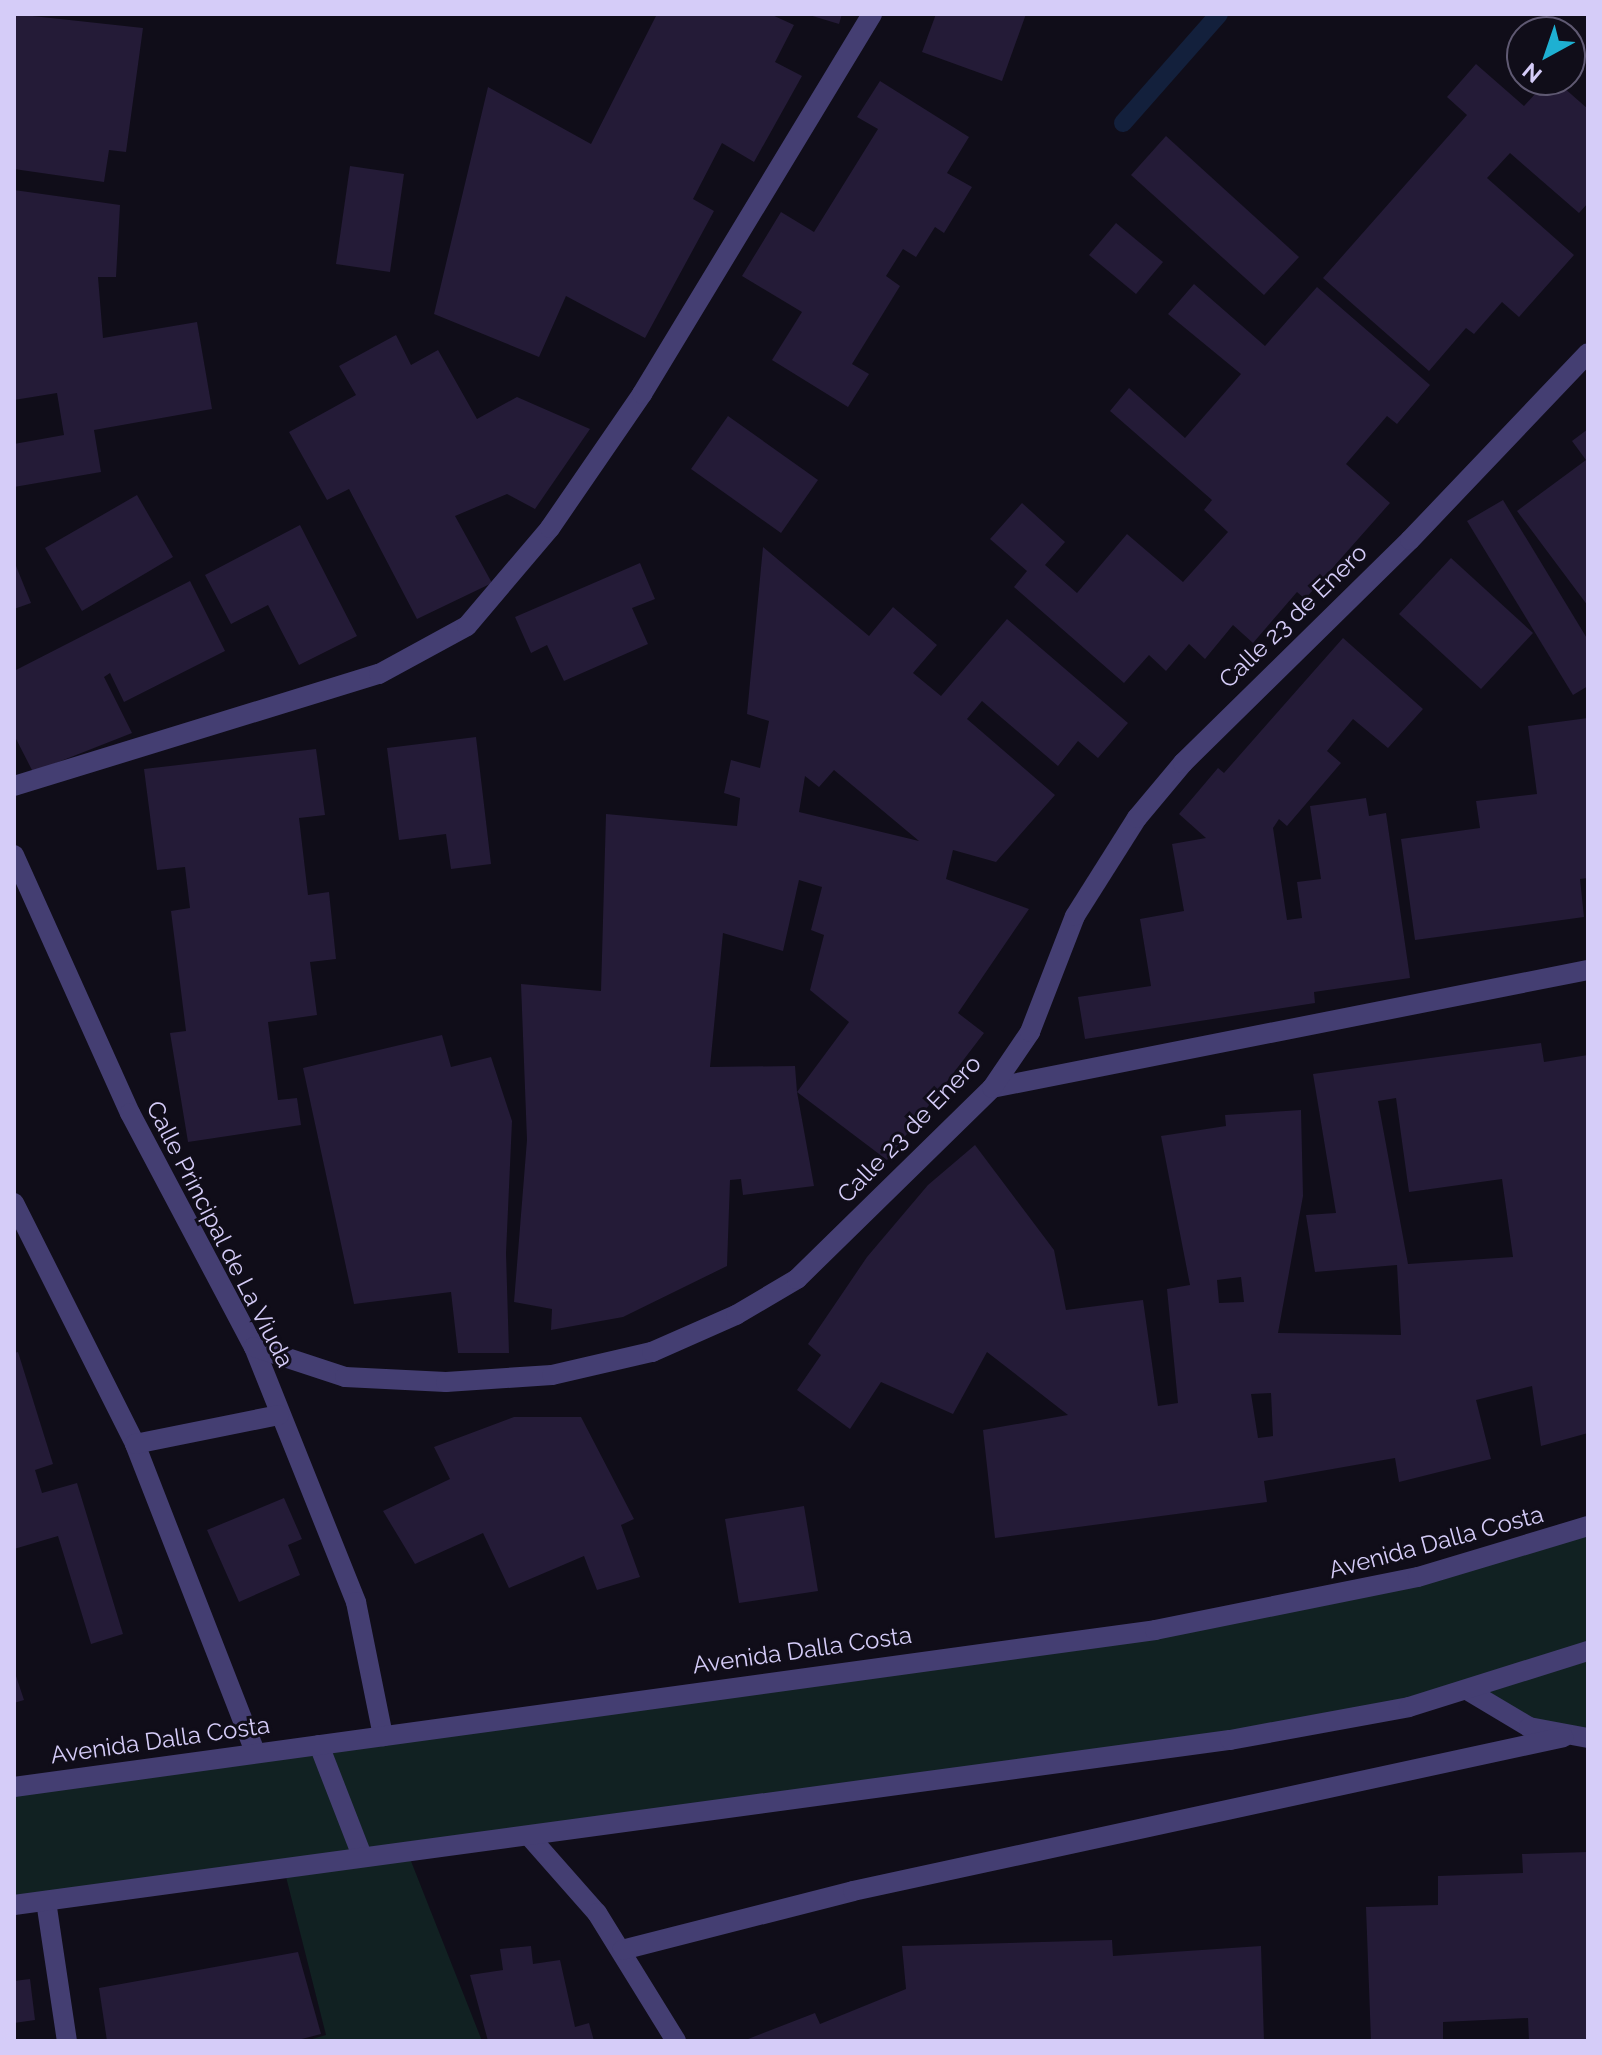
<!DOCTYPE html>
<style>
body{margin:0}
#map{position:relative;width:1602px;height:2055px;overflow:hidden;background:#100d19;font-family:Raleway,sans-serif}
div>[style]{position:absolute}
[style*='--x']{left:calc(var(--x)*1px);top:calc(var(--y)*1px);width:calc(var(--w)*1px);rotate:calc(var(--a)*1deg)}
.green>*{inset:0;background:#112122}
.stream>*{height:18px;margin:-9px;padding:0 9px;transform-origin:9px;border-radius:9px;background:#13203c}
.building>*{inset:0;background:#241b37}
.minor>*{height:20px;margin:-10px;padding:0 10px;transform-origin:10px;border-radius:10px;background:#443e72}
span{translate:-50% -50%;white-space:nowrap;text-align:center;line-height:1.15;-webkit-text-stroke:6px #100d19;paint-order:stroke}
.street-label{font-size:24px;color:#d5ccf8}
.frame{position:absolute;inset:0;border:16px solid #d5ccf8;pointer-events:none}
.north{position:absolute;left:1506px;top:16px;width:80px;height:80px;box-sizing:border-box;background:#100d19;border:2px solid #5f5972;border-radius:50%;rotate:220deg;font-size:22px;font-weight:700;line-height:32px;text-align:center;color:#d5ccf8}
.north::after{content:'';display:block;margin:auto;width:28px;height:36px;background:#1eb0d2;clip-path:polygon(50% 0,100% 100%,50% 72%,0 100%)}
</style>
<div id="map">
<div class="green">
<i style="clip-path:polygon(1588px 1526px,1588px 1738px,1564px 1737px,1467px 1690px,1409px 1707px,407px 1851px,482px 2041px,305px 2041px,326px 2035px,284px 1869px,14px 1905px,14px 1787px,1155px 1630px)"></i>
</div>
<div class="stream">
<i style="--x:1123;--y:123;--w:145;--a:-48.6"></i>
</div>
<div class="building">
<i style="clip-path:polygon(14px 14px,143px 28px,126px 152px,109px 150px,104px 182px,14px 169px)"></i>
<i style="clip-path:polygon(657px 14px,770px 14px,794px 25px,775px 62px,802px 76px,754px 162px,722px 143px,693px 199px,714px 211px,645px 338px,566px 296px,539px 357px,434px 314px,488px 87px,591px 144px)"></i>
<i style="clip-path:polygon(806px 14px,842px 14px,839px 24px)"></i>
<i style="clip-path:polygon(936px 14px,1026px 14px,1002px 81px,922px 52px)"></i>
<i style="clip-path:polygon(1476px 64px,1524px 106px,1548px 80px,1555px 80px,1588px 109px,1588px 203px,1579px 213px,1510px 153px,1487px 178px,1574px 255px,1519px 317px,1502px 302px,1474px 334px,1466px 328px,1429px 371px,1323px 278px,1467px 115px,1447px 97px)"></i>
<i style="clip-path:polygon(880px 81px,969px 137px,947px 173px,972px 187px,944px 233px,935px 227px,916px 257px,903px 249px,886px 276px,900px 286px,852px 364px,869px 374px,848px 407px,772px 360px,802px 312px,742px 276px,781px 212px,814px 232px,878px 129px,857px 117px)"></i>
<i style="clip-path:polygon(1166px 136px,1299px 257px,1264px 295px,1131px 175px)"></i>
<i style="clip-path:polygon(350px 166px,404px 174px,390px 272px,336px 264px)"></i>
<i style="clip-path:polygon(14px 190px,120px 205px,116px 277px,98px 277px,103px 338px,197px 322px,212px 409px,94px 430px,101px 472px,14px 487px,14px 444px,64px 435px,57px 393px,14px 400px)"></i>
<i style="clip-path:polygon(1116px 223px,1163px 262px,1136px 294px,1089px 255px)"></i>
<i style="clip-path:polygon(1194px 284px,1265px 346px,1317px 287px,1430px 385px,1397px 424px,1387px 416px,1346px 464px,1390px 503px,1305px 599px,1297px 592px,1253px 643px,1233px 625px,1205px 659px,1189px 644px,1166px 671px,1149px 655px,1124px 683px,1014px 587px,1027px 571px,990px 539px,1022px 503px,1065px 542px,1045px 565px,1077px 593px,1127px 534px,1183px 582px,1228px 532px,1204px 510px,1212px 500px,1110px 411px,1129px 388px,1185px 438px,1241px 374px,1168px 314px)"></i>
<i style="clip-path:polygon(396px 335px,411px 365px,438px 350px,477px 419px,517px 397px,590px 429px,535px 509px,507px 494px,455px 516px,492px 583px,417px 619px,349px 489px,327px 500px,289px 432px,356px 395px,339px 366px)"></i>
<i style="clip-path:polygon(728px 416px,818px 480px,781px 533px,691px 469px)"></i>
<i style="clip-path:polygon(1588px 429px,1588px 606px,1517px 511px,1586px 460px,1572px 441px)"></i>
<i style="clip-path:polygon(137px 495px,173px 557px,82px 611px,45px 548px)"></i>
<i style="clip-path:polygon(1503px 500px,1588px 640px,1588px 686px,1573px 695px,1467px 521px)"></i>
<i style="clip-path:polygon(300px 525px,357px 636px,299px 665px,268px 605px,231px 624px,205px 575px)"></i>
<i style="clip-path:polygon(evenodd,763px 547px,869px 636px,893px 607px,937px 645px,913px 673px,941px 696px,1007px 619px,1128px 723px,1098px 758px,1078px 741px,1058px 766px,982px 701px,967px 719px,1055px 795px,996px 862px,953px 850px,946px 879px,1029px 909px,958px 1013px,984px 1033px,887px 1160px,797px 1092px,814px 1186px,743px 1195px,741px 1179px,730px 1180px,727px 1266px,623px 1317px,551px 1330px,552px 1309px,514px 1302px,527px 1140px,521px 984px,601px 991px,606px 814px,737px 826px,740px 798px,724px 793px,731px 760px,760px 768px,769px 721px,747px 714px,763px 547px,834px 770px,919px 841px,799px 812px,805px 776px,819px 787px,834px 770px,763px 547px,799px 880px,822px 887px,811px 930px,824px 935px,810px 990px,849px 1022px,797px 1092px,795px 1066px,710px 1067px,723px 933px,783px 951px,799px 880px)"></i>
<i style="clip-path:polygon(1451px 558px,1533px 633px,1481px 689px,1399px 614px)"></i>
<i style="clip-path:polygon(14px 561px,31px 603px,14px 609px)"></i>
<i style="clip-path:polygon(640px 563px,655px 599px,632px 608px,648px 644px,564px 681px,547px 645px,531px 653px,515px 617px)"></i>
<i style="clip-path:polygon(190px 581px,225px 651px,124px 702px,110px 673px,104px 677px,132px 733px,33px 772px,14px 735px,14px 671px)"></i>
<i style="clip-path:polygon(1343px 638px,1423px 709px,1388px 748px,1353px 719px,1327px 751px,1341px 763px,1287px 826px,1279px 819px,1273px 828px,1287px 920px,1302px 918px,1297px 882px,1321px 879px,1310px 806px,1366px 798px,1369px 816px,1386px 813px,1410px 978px,1314px 992px,1315px 1003px,1085px 1039px,1078px 997px,1151px 986px,1140px 919px,1184px 911px,1172px 844px,1206px 838px,1179px 814px,1218px 768px,1224px 773px)"></i>
<i style="clip-path:polygon(1588px 718px,1588px 878px,1580px 879px,1584px 917px,1415px 940px,1401px 839px,1480px 828px,1476px 801px,1537px 794px,1528px 726px)"></i>
<i style="clip-path:polygon(476px 737px,491px 864px,451px 869px,446px 834px,399px 840px,387px 748px)"></i>
<i style="clip-path:polygon(316px 749px,325px 815px,299px 818px,308px 895px,329px 892px,336px 959px,310px 962px,317px 1015px,268px 1022px,278px 1100px,297px 1098px,301px 1125px,188px 1142px,170px 1033px,186px 1031px,171px 911px,190px 908px,185px 867px,157px 870px,144px 769px)"></i>
<i style="clip-path:polygon(442px 1035px,451px 1067px,491px 1057px,512px 1121px,506px 1253px,509px 1353px,458px 1353px,451px 1292px,354px 1304px,303px 1068px)"></i>
<i style="clip-path:polygon(evenodd,1541px 1043px,1544px 1062px,1588px 1055px,1588px 1433px,1541px 1446px,1532px 1386px,1476px 1400px,1491px 1459px,1399px 1482px,1395px 1458px,1264px 1481px,1267px 1502px,995px 1538px,983px 1430px,1068px 1415px,987px 1352px,953px 1414px,881px 1382px,850px 1429px,797px 1390px,821px 1355px,808px 1344px,867px 1257px,928px 1185px,975px 1145px,1054px 1250px,1066px 1310px,1143px 1300px,1158px 1406px,1178px 1403px,1167px 1289px,1190px 1285px,1161px 1136px,1226px 1126px,1225px 1115px,1301px 1110px,1303px 1196px,1278px 1333px,1401px 1335px,1397px 1265px,1315px 1272px,1306px 1215px,1336px 1213px,1313px 1074px,1541px 1043px,1396px 1098px,1409px 1192px,1502px 1179px,1513px 1257px,1408px 1264px,1378px 1101px,1396px 1098px,1541px 1043px,1241px 1277px,1244px 1302px,1219px 1303px,1217px 1280px,1241px 1277px,1541px 1043px,1271px 1393px,1273px 1436px,1258px 1438px,1251px 1394px,1271px 1393px)"></i>
<i style="clip-path:polygon(18px 1352px,53px 1464px,35px 1470px,42px 1493px,77px 1483px,123px 1634px,91px 1644px,58px 1536px,14px 1549px,14px 1353px)"></i>
<i style="clip-path:polygon(514px 1417px,581px 1417px,634px 1519px,621px 1525px,640px 1577px,597px 1590px,584px 1556px,509px 1588px,483px 1533px,415px 1564px,383px 1511px,450px 1479px,434px 1447px)"></i>
<i style="clip-path:polygon(284px 1498px,302px 1539px,288px 1545px,300px 1575px,239px 1602px,207px 1530px)"></i>
<i style="clip-path:polygon(804px 1506px,818px 1591px,739px 1603px,725px 1519px)"></i>
<i style="clip-path:polygon(14px 1670px,24px 1700px,14px 1703px)"></i>
<i style="clip-path:polygon(1588px 1852px,1588px 2041px,1529px 2041px,1528px 2018px,1443px 2022px,1443px 2041px,1371px 2041px,1366px 1907px,1438px 1905px,1438px 1876px,1523px 1873px,1522px 1854px)"></i>
<i style="clip-path:polygon(1112px 1940px,1113px 1956px,1261px 1946px,1264px 2041px,743px 2041px,815px 2013px,820px 2024px,906px 1989px,902px 1946px)"></i>
<i style="clip-path:polygon(531px 1946px,533px 1964px,560px 1960px,575px 2027px,589px 2023px,594px 2041px,488px 2041px,470px 1975px,503px 1970px,500px 1949px)"></i>
<i style="clip-path:polygon(298px 1952px,321px 2034px,294px 2041px,107px 2041px,99px 1988px)"></i>
<i style="clip-path:polygon(30px 1979px,35px 2020px,14px 2023px,14px 1981px)"></i>
</div>
<div class="minor">
<i style="--x:14;--y:786;--w:382;--a:-17.1"></i>
<i style="--x:379;--y:674;--w:100;--a:-28.6"></i>
<i style="--x:467;--y:626;--w:128;--a:-49.7"></i>
<i style="--x:550;--y:528;--w:163;--a:-55.5"></i>
<i style="--x:642;--y:394;--w:444;--a:-58.8"></i>
<i style="--x:14;--y:855;--w:283;--a:65.8"></i>
<i style="--x:130;--y:1113;--w:265;--a:62.1"></i>
<i style="--x:254;--y:1347;--w:275;--a:68.2"></i>
<i style="--x:356;--y:1602;--w:137;--a:78.6"></i>
<i style="--x:992;--y:1088;--w:608;--a:-11.2"></i>
<i style="--x:14;--y:1203;--w:270;--a:63.3"></i>
<i style="--x:135;--y:1444;--w:331;--a:68.7"></i>
<i style="--x:254;--y:1347;--w:96;--a:18.2"></i>
<i style="--x:345;--y:1377;--w:101;--a:2.8"></i>
<i style="--x:446;--y:1382;--w:106;--a:-3.8"></i>
<i style="--x:552;--y:1375;--w:103;--a:-13"></i>
<i style="--x:652;--y:1352;--w:92;--a:-23.8"></i>
<i style="--x:736;--y:1315;--w:71;--a:-30.5"></i>
<i style="--x:797;--y:1279;--w:273;--a:-44.4"></i>
<i style="--x:992;--y:1088;--w:68;--a:-55.8"></i>
<i style="--x:1030;--y:1032;--w:124;--a:-68.8"></i>
<i style="--x:1075;--y:916;--w:116;--a:-57.7"></i>
<i style="--x:1137;--y:818;--w:72;--a:-50.1"></i>
<i style="--x:1183;--y:763;--w:318;--a:-44.5"></i>
<i style="--x:1410;--y:540;--w:258;--a:-46.4"></i>
<i style="--x:135;--y:1444;--w:147;--a:-11.4"></i>
<i style="--x:1467;--y:1690;--w:72;--a:30.8"></i>
<i style="--x:1529;--y:1727;--w:60;--a:10.6"></i>
<i style="--x:319;--y:1745;--w:119;--a:68.8"></i>
<i style="--x:14;--y:1787;--w:1152;--a:-7.83"></i>
<i style="--x:1155;--y:1630;--w:268;--a:-11.4"></i>
<i style="--x:1418;--y:1577;--w:177;--a:-16.7"></i>
<i style="--x:529;--y:1836;--w:103;--a:48.6"></i>
<i style="--x:597;--y:1913;--w:150;--a:58.3"></i>
<i style="--x:46;--y:1901;--w:142;--a:81.5"></i>
<i style="--x:14;--y:1905;--w:1227;--a:-7.73"></i>
<i style="--x:1230;--y:1740;--w:182;--a:-10.4"></i>
<i style="--x:1409;--y:1707;--w:188;--a:-17.4"></i>
<i style="--x:622;--y:1950;--w:238;--a:-14.3"></i>
<i style="--x:853;--y:1891;--w:727;--a:-12.22"></i>
</div>
<div class="street-label">
<span style="left:1293px;top:616px;rotate:-44deg">Calle 23 de Enero</span>
<span style="left:909px;top:1129px;rotate:-46deg">Calle 23 de Enero</span>
<span style="left:220px;top:1234px;rotate:63deg">Calle Principal de La Viuda</span>
<span style="left:1436px;top:1542px;rotate:-15deg">Avenida Dalla Costa</span>
<span style="left:802px;top:1650px;rotate:-8deg">Avenida Dalla Costa</span>
<span style="left:160px;top:1740px;rotate:-8deg">Avenida Dalla Costa</span>
</div>
<div class="frame"></div>
<div class="north">N</div>
</div>
